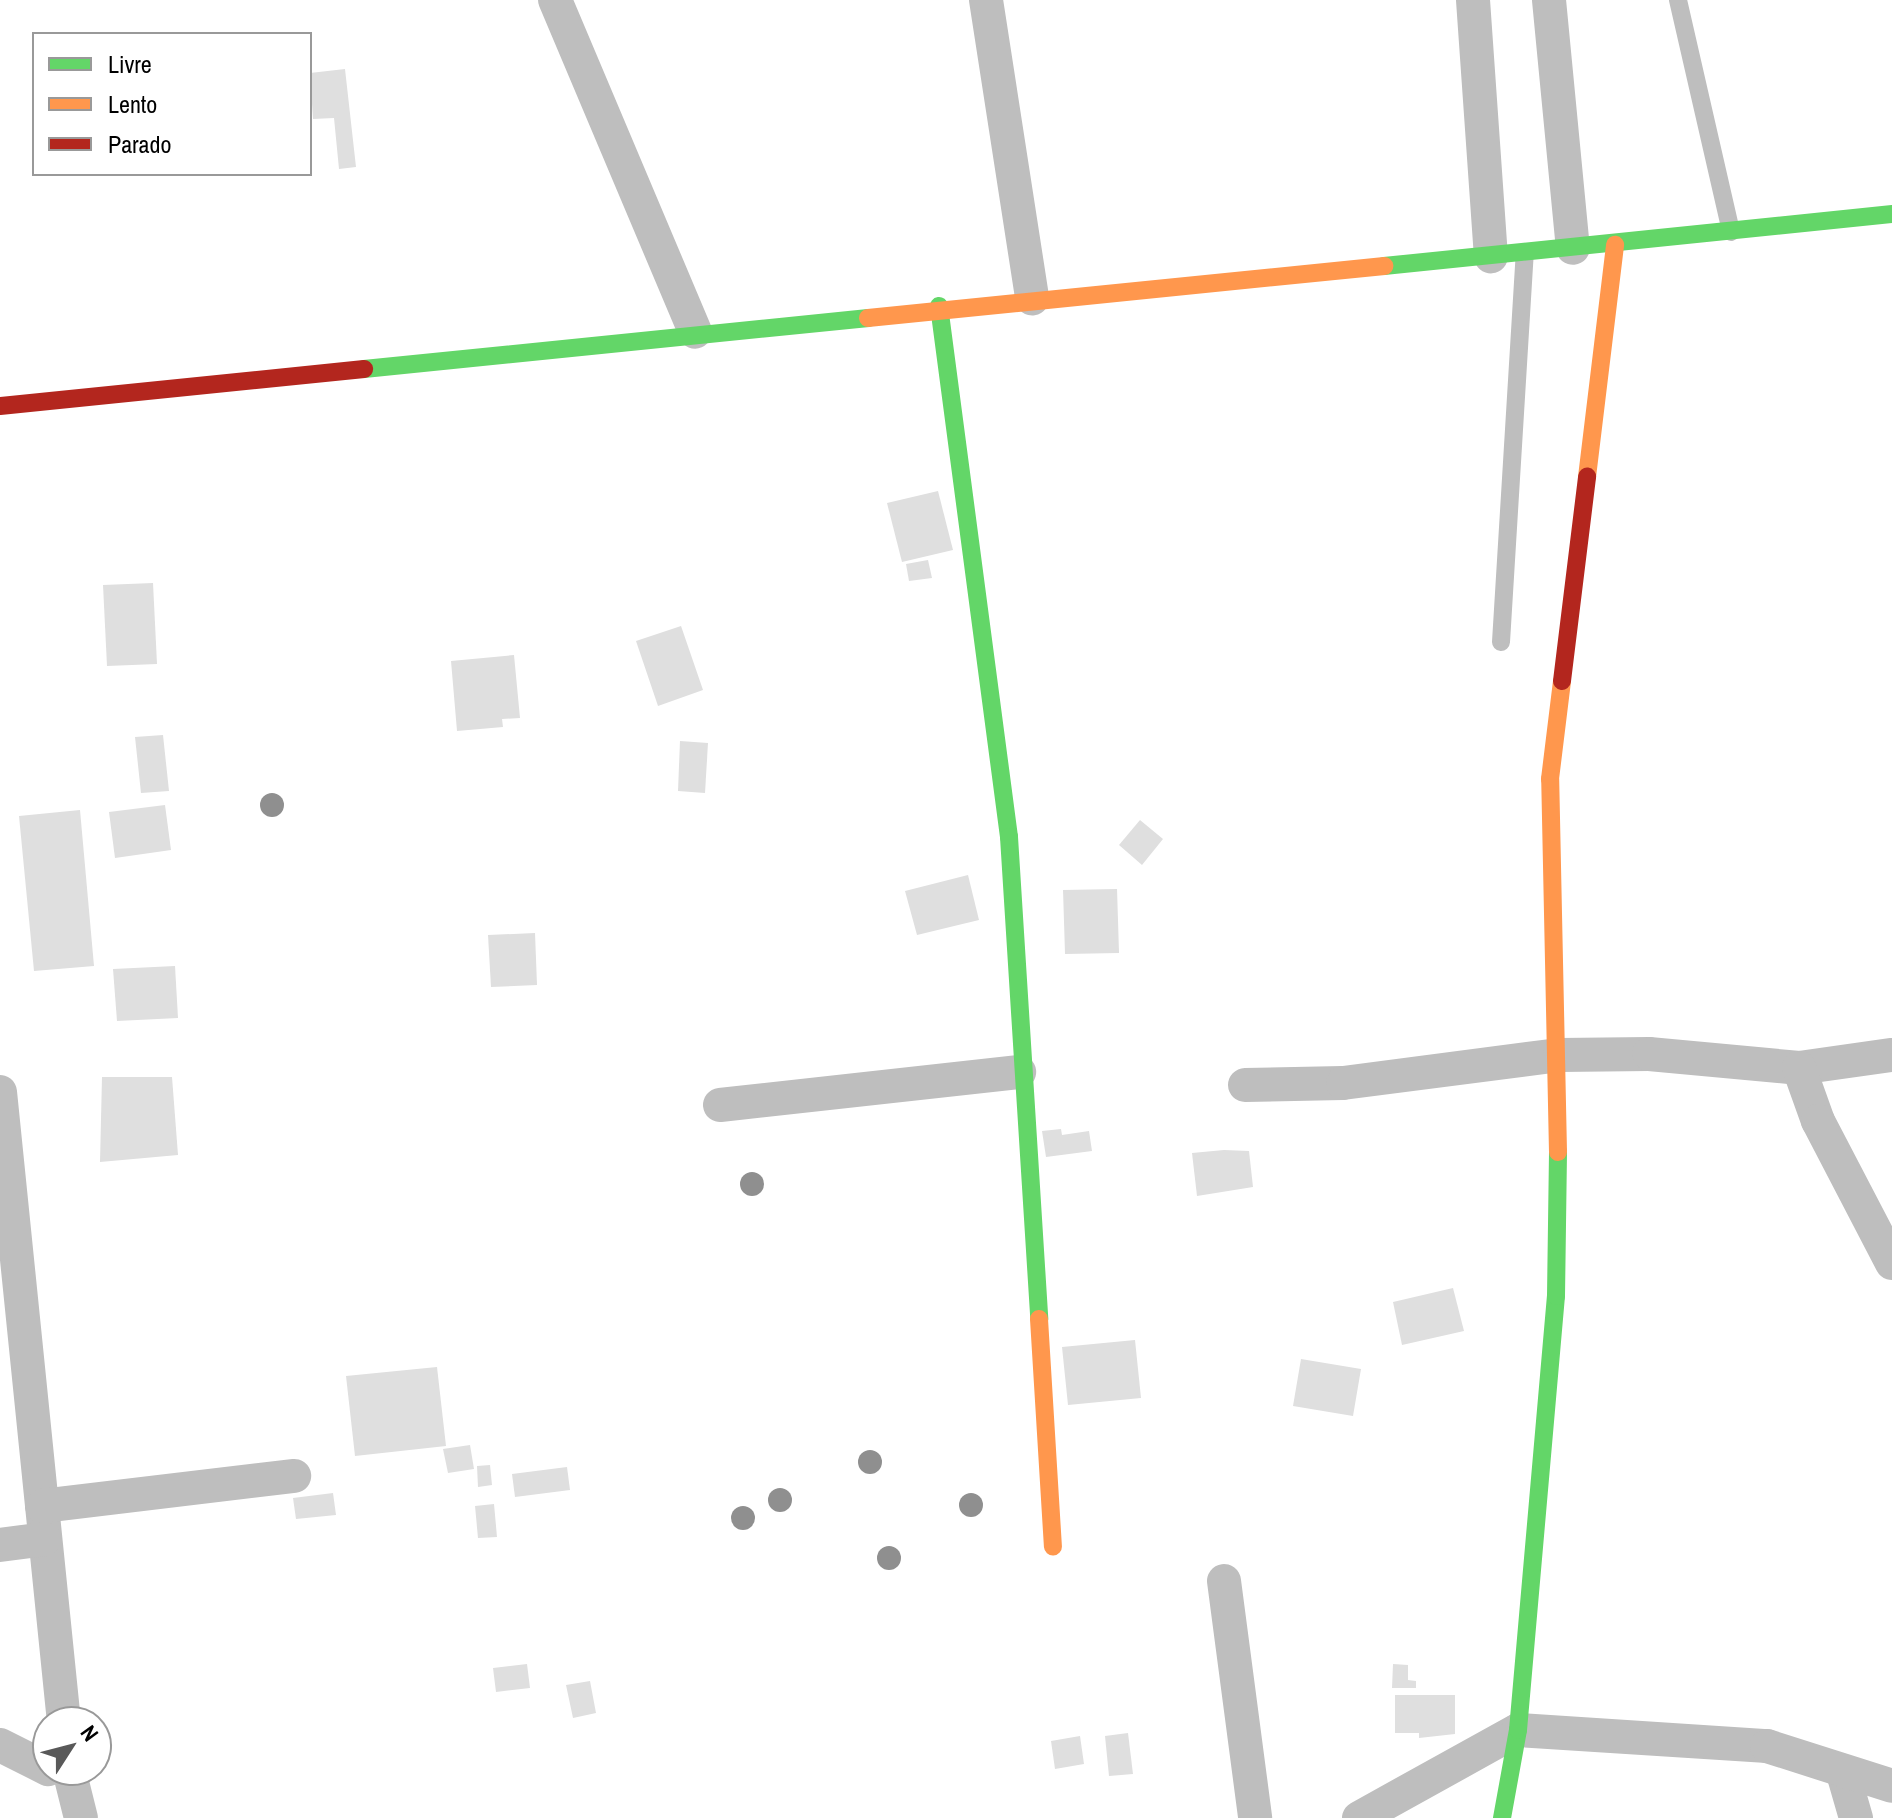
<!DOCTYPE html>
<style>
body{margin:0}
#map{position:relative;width:1892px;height:1818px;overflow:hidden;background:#fff;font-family:"Archivo Narrow",sans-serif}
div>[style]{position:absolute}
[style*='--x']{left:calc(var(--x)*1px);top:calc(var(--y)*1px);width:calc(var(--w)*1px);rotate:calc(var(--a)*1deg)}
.building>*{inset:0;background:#dfdfdf}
.lane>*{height:18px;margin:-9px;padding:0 9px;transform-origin:9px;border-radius:9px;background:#bebebe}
.street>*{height:34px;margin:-17px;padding:0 17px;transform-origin:17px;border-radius:17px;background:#bebebe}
.fast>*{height:18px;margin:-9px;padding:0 9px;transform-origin:9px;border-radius:9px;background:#63d668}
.slow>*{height:18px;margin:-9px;padding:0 9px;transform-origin:9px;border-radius:9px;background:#ff974d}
.jam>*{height:18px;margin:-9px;padding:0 9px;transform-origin:9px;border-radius:9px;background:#b3261e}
.trees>*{width:24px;height:24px;margin:-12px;border-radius:50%;background:#8f8f8f}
span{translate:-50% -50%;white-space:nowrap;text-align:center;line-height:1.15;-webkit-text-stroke:8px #fff;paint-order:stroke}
.legend{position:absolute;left:32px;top:32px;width:280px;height:144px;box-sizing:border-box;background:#fff;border:2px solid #999;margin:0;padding:10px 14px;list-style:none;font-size:24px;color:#000}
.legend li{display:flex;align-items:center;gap:16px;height:40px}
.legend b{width:40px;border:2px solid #999}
.north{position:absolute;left:32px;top:1706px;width:80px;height:80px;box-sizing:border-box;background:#fff;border:2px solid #999;border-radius:50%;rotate:54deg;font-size:22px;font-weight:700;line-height:32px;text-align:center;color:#000}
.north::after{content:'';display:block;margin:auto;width:28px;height:36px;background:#595959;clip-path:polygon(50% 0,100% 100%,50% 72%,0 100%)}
</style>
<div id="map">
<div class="building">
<i style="clip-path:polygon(345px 69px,356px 167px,339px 169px,334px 118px,313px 119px,310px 73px)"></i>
<i style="clip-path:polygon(938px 491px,953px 550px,902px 562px,887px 503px)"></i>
<i style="clip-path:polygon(928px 560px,932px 578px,909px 581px,906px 564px)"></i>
<i style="clip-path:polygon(153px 583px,157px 664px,107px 666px,103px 585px)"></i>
<i style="clip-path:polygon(681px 626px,703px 690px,658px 706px,636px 641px)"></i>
<i style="clip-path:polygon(514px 655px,520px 718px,502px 719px,503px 727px,457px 731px,451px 661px)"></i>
<i style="clip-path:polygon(163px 735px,169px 791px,141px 793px,135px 737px)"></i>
<i style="clip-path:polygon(680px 741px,708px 743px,705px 793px,678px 791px)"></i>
<i style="clip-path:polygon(165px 805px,171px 850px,115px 858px,109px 812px)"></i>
<i style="clip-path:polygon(80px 810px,94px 966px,34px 971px,19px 816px)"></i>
<i style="clip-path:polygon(1140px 820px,1163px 839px,1142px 865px,1119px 845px)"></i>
<i style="clip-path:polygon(968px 875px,979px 920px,917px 935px,905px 891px)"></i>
<i style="clip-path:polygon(1117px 889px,1119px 953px,1065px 954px,1063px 890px)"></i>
<i style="clip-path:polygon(535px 933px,537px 985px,491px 987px,488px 935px)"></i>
<i style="clip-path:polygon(175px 966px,178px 1018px,117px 1021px,113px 969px)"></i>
<i style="clip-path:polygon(102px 1077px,172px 1077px,178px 1155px,100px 1162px)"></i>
<i style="clip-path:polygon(1061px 1129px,1062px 1135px,1089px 1131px,1092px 1151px,1046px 1157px,1042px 1131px)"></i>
<i style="clip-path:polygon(1224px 1150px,1249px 1151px,1253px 1187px,1197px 1196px,1192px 1153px)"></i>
<i style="clip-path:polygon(1453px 1288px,1464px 1331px,1402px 1345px,1393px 1302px)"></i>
<i style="clip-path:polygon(1135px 1340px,1141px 1398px,1068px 1405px,1062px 1347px)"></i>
<i style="clip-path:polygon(1301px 1359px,1361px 1369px,1353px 1416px,1293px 1406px)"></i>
<i style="clip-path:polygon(437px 1367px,446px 1446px,355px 1456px,346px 1376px)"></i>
<i style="clip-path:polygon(470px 1445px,474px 1469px,448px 1473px,443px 1449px)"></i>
<i style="clip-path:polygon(490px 1465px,492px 1485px,478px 1487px,477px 1466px)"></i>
<i style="clip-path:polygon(567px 1467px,570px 1490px,515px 1497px,512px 1474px)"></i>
<i style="clip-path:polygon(333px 1493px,336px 1515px,296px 1519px,293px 1498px)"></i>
<i style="clip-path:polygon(494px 1504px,497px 1537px,478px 1538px,475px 1506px)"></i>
<i style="clip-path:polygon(527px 1664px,530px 1688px,496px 1692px,493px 1668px)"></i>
<i style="clip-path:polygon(1393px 1664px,1408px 1665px,1408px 1680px,1416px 1681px,1416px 1688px,1392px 1688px)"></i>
<i style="clip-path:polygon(590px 1681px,596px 1713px,573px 1718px,566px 1685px)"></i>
<i style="clip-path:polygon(1395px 1695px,1455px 1695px,1455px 1734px,1419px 1738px,1419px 1733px,1395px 1733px)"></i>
<i style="clip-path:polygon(1128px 1733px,1133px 1774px,1109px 1776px,1105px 1736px)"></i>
<i style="clip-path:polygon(1080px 1736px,1084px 1764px,1055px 1769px,1051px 1741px)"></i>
</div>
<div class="lane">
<i style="--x:1678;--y:0;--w:238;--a:77.1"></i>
<i style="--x:1501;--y:642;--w:390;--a:-86.5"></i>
</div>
<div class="street">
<i style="--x:555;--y:0;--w:360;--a:67.1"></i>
<i style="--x:986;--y:0;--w:302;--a:81.2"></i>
<i style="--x:1473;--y:0;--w:257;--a:86"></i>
<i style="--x:1549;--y:0;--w:249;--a:84.5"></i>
<i style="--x:1799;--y:1068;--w:94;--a:-8"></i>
<i style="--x:1245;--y:1085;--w:98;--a:-1.2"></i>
<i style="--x:1343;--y:1083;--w:219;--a:-7.4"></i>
<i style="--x:1560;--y:1055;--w:89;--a:-0.6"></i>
<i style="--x:1649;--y:1054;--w:151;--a:5.3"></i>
<i style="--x:1799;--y:1068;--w:56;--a:70.3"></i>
<i style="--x:1818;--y:1121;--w:160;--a:62.5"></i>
<i style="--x:0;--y:1092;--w:633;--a:84.2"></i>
<i style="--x:720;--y:1105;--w:301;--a:-6.3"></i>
<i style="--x:42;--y:1506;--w:254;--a:-6.8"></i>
<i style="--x:0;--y:1545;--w:45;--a:-7.6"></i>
<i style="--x:1224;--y:1581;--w:239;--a:82.5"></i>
<i style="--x:0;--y:1745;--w:54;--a:26.6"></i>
<i style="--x:69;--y:1770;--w:49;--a:76"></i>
<i style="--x:1843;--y:1773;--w:47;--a:73.9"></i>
<i style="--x:1359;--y:1818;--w:182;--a:-29"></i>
<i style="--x:1518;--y:1730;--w:250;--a:3.7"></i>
<i style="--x:1767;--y:1746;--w:131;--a:17.7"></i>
</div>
<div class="fast">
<i style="--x:1384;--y:266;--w:511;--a:-5.84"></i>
<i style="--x:939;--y:306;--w:536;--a:82.49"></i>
<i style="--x:1009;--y:837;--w:483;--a:86.4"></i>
<i style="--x:364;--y:369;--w:507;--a:-5.78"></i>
<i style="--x:1502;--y:1818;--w:89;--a:-79.7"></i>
<i style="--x:1518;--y:1730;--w:436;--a:-85"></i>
<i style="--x:1556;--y:1296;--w:144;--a:-89.2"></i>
</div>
<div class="slow">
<i style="--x:868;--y:318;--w:519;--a:-5.75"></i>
<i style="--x:1587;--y:477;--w:234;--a:-83.1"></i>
<i style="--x:1558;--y:1152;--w:373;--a:-91.2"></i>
<i style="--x:1550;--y:779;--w:99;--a:-83"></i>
<i style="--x:1039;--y:1319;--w:228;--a:86.5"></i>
</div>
<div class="jam">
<i style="--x:0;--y:406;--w:366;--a:-5.8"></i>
<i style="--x:1562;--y:681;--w:206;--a:-83"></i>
</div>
<div class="trees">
<i style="left:272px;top:805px"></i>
<i style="left:752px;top:1184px"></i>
<i style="left:870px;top:1462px"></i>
<i style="left:780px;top:1500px"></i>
<i style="left:971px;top:1505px"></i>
<i style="left:743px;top:1518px"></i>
<i style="left:889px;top:1558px"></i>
</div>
<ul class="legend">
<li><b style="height:10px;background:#63d668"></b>Livre</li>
<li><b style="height:10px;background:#ff974d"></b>Lento</li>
<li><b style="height:10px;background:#b3261e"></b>Parado</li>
</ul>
<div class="north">N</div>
</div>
